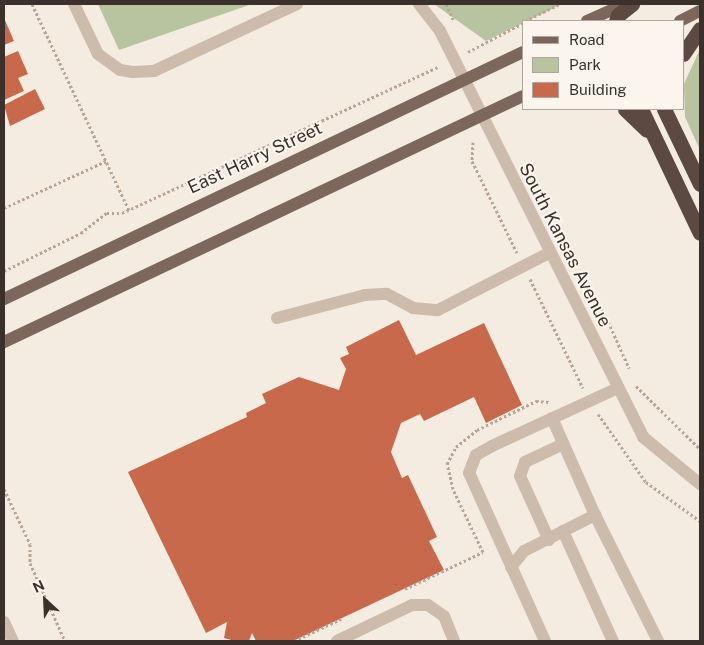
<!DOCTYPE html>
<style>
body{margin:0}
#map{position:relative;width:704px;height:645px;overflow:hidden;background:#f4ebe1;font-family:"Public Sans",sans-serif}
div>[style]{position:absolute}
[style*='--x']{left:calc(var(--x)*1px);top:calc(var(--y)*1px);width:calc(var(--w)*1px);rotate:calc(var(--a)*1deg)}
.green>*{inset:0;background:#b8c4a0}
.building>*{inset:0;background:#c8694b}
.path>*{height:3px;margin-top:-1.5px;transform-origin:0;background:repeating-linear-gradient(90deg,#b9a596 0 2.5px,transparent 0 5px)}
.minor>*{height:12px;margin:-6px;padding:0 6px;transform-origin:6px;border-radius:6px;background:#cdbbac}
.major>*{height:12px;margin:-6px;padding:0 6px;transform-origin:6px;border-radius:6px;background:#7d675c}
.highway>*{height:15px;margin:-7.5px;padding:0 7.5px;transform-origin:7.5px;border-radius:7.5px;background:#5c4a42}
span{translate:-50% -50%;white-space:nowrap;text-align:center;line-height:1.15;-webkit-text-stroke:4px #fbf5ee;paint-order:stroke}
.street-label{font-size:18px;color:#3b302b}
.frame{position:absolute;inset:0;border:5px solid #3b302b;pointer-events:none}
.legend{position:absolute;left:522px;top:20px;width:162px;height:90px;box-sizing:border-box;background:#fbf5ee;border:1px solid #aea6a0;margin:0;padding:6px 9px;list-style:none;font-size:15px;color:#3b302b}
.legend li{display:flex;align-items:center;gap:10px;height:25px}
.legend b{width:25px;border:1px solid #aea6a0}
.north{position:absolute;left:20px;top:575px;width:50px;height:50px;-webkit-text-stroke:4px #fbf5ee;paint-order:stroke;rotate:335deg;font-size:14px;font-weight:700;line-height:20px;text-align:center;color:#3b302b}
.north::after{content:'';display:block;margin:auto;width:18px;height:22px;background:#3b302b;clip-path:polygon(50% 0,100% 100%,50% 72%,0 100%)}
</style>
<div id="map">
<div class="green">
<i style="clip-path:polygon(98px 4px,252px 4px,119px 50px)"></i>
<i style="clip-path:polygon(434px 4px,562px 4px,486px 41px)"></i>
<i style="clip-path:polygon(700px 49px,700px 150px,685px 117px,684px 84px)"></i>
</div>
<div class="building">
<i style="clip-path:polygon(4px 18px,14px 41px,4px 45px)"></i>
<i style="clip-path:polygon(18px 51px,28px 74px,18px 78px,24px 91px,4px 100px,4px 57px)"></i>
<i style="clip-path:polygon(35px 89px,45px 109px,10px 126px,4px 105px)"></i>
<i style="clip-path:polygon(399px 320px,416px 355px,484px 323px,522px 405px,486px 423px,474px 397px,424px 421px,420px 414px,401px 423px,391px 452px,402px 478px,408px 475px,437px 537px,429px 541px,444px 570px,293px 641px,256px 641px,252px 633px,249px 641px,235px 641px,224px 638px,227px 622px,206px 633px,128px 472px,247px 417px,246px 413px,266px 403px,262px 394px,299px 377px,339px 390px,346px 369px,340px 358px,349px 354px,346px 347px)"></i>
</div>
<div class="path">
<i style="--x:32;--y:4;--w:228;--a:64.8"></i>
<i style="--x:446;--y:4;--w:17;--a:65"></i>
<i style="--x:525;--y:21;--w:39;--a:-26"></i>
<i style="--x:468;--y:52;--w:62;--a:-27.8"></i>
<i style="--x:473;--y:142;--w:19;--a:93"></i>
<i style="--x:472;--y:161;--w:102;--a:63.9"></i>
<i style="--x:4;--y:208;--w:112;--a:-24.7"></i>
<i style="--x:4;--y:271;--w:86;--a:-26.3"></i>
<i style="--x:81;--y:233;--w:33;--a:-38"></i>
<i style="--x:107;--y:213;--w:15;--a:0"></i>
<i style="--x:122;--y:213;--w:350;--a:-24.8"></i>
<i style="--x:530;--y:279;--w:121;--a:64.1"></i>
<i style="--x:591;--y:294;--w:18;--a:52"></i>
<i style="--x:602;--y:308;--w:66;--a:65.8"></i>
<i style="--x:636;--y:386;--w:90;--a:44.5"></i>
<i style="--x:598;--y:414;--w:83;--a:54.8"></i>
<i style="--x:646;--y:482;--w:67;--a:35.8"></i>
<i style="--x:4;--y:489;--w:61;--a:64.7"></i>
<i style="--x:30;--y:544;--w:19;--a:90"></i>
<i style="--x:30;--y:563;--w:85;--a:65.8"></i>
<i style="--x:405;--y:589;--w:86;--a:-25.4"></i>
<i style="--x:483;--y:552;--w:70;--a:-115.5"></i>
<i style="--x:453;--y:489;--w:26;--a:-103"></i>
<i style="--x:447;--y:464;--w:19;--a:-62"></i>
<i style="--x:456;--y:447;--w:27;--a:-39"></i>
<i style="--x:477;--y:430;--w:66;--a:-26.2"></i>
<i style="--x:536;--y:401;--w:13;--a:4"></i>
<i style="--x:294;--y:641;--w:52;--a:-25.1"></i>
</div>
<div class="minor">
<i style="--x:74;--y:4;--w:55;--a:64.4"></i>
<i style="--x:98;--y:54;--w:27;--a:36"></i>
<i style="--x:120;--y:70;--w:13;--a:9"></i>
<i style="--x:133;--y:72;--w:21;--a:-3"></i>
<i style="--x:154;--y:71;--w:158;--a:-25.1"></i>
<i style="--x:419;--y:4;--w:34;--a:52"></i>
<i style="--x:440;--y:31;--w:454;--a:63.4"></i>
<i style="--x:643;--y:437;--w:74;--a:39.5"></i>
<i style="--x:277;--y:318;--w:91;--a:-14.6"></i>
<i style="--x:365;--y:295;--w:22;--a:-3"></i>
<i style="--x:387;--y:294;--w:30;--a:28"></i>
<i style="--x:413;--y:308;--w:25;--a:5"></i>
<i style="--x:438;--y:310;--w:125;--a:-27.2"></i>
<i style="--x:552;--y:418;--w:106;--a:66.1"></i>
<i style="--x:595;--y:515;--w:141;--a:63.4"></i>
<i style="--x:563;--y:531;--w:121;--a:65.6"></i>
<i style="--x:549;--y:540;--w:70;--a:-114.4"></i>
<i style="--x:520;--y:476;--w:15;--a:-70"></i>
<i style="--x:525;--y:462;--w:42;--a:-25.3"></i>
<i style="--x:511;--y:567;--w:21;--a:-51"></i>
<i style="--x:524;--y:551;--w:80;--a:-26.9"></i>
<i style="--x:4;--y:622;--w:21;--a:65"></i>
<i style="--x:337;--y:641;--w:83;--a:-25.6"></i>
<i style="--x:412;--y:605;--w:16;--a:0"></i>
<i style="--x:428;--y:605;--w:19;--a:35"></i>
<i style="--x:444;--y:616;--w:27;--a:68"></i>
<i style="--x:545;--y:641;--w:184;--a:-114.3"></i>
<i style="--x:469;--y:473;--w:19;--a:-69"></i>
<i style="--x:476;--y:455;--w:18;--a:-29"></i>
<i style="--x:492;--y:446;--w:139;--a:-24.7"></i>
</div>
<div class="major">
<i style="--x:587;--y:21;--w:42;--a:-24.1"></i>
<i style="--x:680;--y:21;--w:22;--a:-27"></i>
<i style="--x:4;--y:299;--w:575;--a:-25.45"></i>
<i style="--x:4;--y:342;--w:574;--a:-25.36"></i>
</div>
<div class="highway">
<i style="--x:616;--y:21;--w:6;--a:-72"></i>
<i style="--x:618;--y:15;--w:18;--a:-38"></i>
<i style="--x:683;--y:54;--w:30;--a:-56"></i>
<i style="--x:625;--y:109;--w:30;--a:44"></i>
<i style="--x:641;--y:109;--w:137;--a:64.6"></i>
<i style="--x:664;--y:109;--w:83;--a:64.4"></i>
</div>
<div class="street-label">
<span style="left:255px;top:158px;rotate:-25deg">East Harry Street</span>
<span style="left:565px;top:245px;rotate:63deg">South Kansas Avenue</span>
</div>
<div class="frame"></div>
<ul class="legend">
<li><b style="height:6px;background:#7d675c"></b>Road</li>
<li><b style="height:14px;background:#b8c4a0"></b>Park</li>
<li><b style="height:14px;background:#c8694b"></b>Building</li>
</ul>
<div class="north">N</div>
</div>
